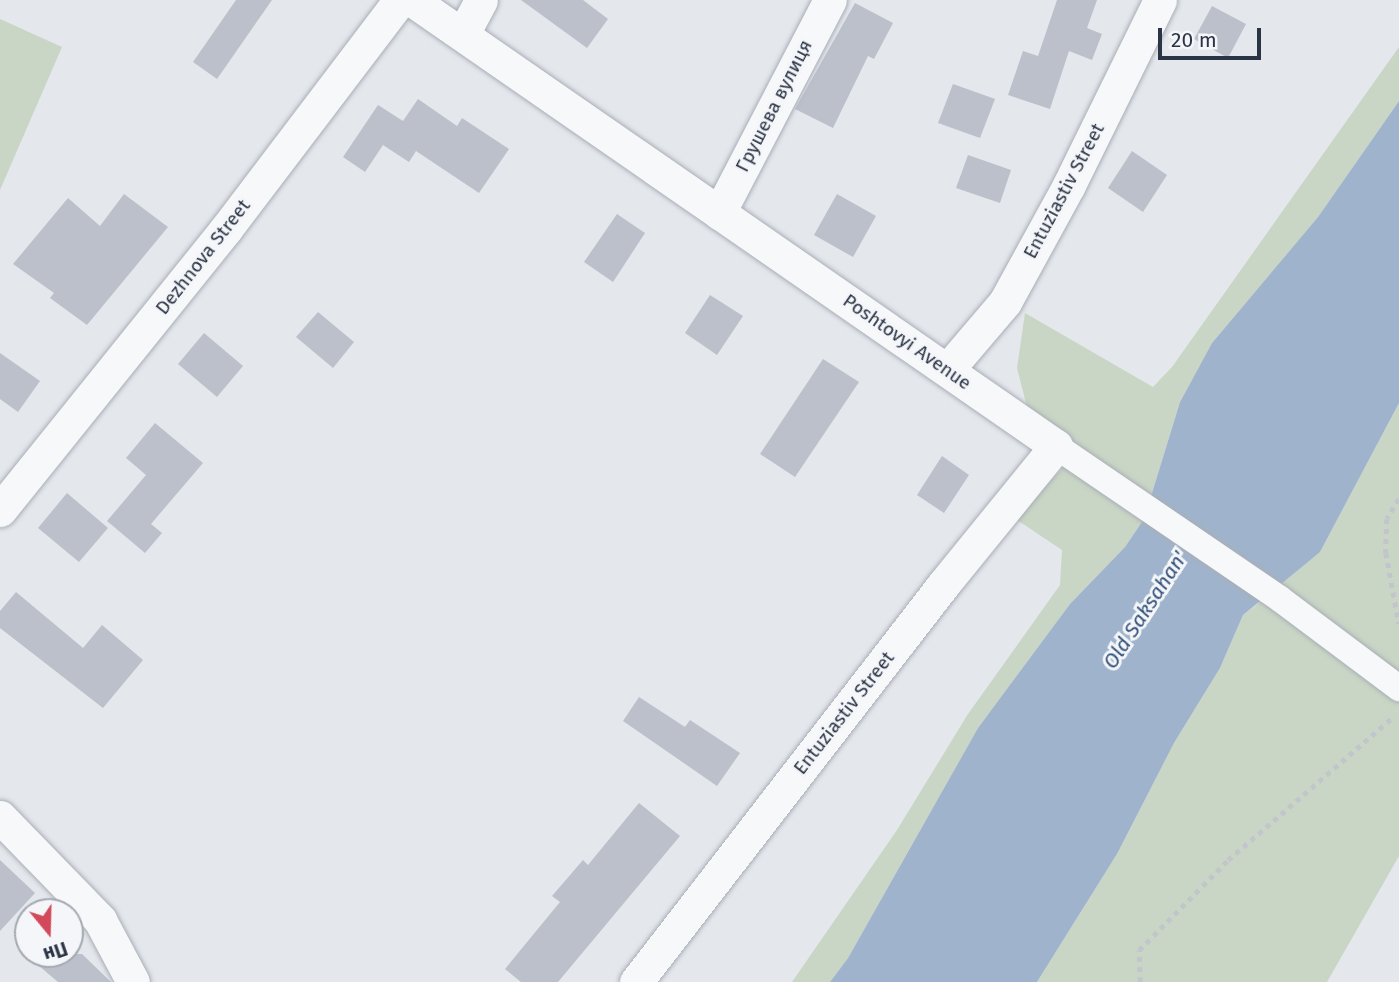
<!DOCTYPE html>
<meta charset="utf-8">
<style>
body{margin:0}
#map{position:relative;width:1399px;height:982px;overflow:hidden;background:#e4e7ec;font-family:"Fira Sans",sans-serif}
div>[style]{position:absolute}
[style*='--x']{left:calc(var(--x)*1px);top:calc(var(--y)*1px);width:calc(var(--w)*1px);rotate:calc(var(--a)*1deg)}
.green>*{inset:0;background:#c9d6c5}
.water>*{inset:0;background:#9fb4cc}
.building>*{inset:0;background:#bbc0ca}
.path>*{height:4.5px;margin-top:-2.25px;transform-origin:0;background:repeating-linear-gradient(90deg,#c2c5cb 0 5px,transparent 0 10px)}
.roads{filter:drop-shadow(0 0 2px #a9aeb7) drop-shadow(0 0 2px #a9aeb7)}
.pedestrian>*{height:26px;margin:-13px;padding:0 13px;transform-origin:13px;border-radius:13px;background:#f7f8fa}
.minor>*{height:33px;margin:-16.5px;padding:0 16.5px;transform-origin:16.5px;border-radius:16.5px;background:#f7f8fa}
span{translate:-50% -50%;white-space:nowrap;text-align:center;line-height:1.15;-webkit-text-stroke:6px #f4f6f9;paint-order:stroke}
.street-label{font-size:19px;color:#2b3445}
.water-label{font-size:21px;color:#34527a;font-style:italic}
.north{position:absolute;left:14px;top:898px;width:70px;height:70px;box-sizing:border-box;background:#f4f6f9;border:2px solid #a4a8b1;border-radius:50%;rotate:161deg;font-size:19px;font-weight:700;line-height:28px;text-align:center;color:#2b3445}
.north::after{content:'';display:block;margin:auto;width:24px;height:32px;background:#d1495b;clip-path:polygon(50% 0,100% 100%,50% 72%,0 100%)}
.scale{position:absolute;left:1158px;top:28px;width:103px;height:32px;box-sizing:border-box;border:4px solid #2b3445;border-top:0;padding-left:9px;font-size:21px;line-height:24px;white-space:nowrap;color:#2b3445;-webkit-text-stroke:5px #f4f6f9;paint-order:stroke}
</style>
<div id="map">
<div class="green">
<i style="clip-path:polygon(0 19px,62px 47px,0 190px)"></i>
<i style="clip-path:polygon(1399px 47px,1399px 101px,1318px 217px,1212px 343px,1180px 402px,1151px 496px,1028px 411px,1017px 368px,1025px 313px,1153px 387px,1172px 367px)"></i>
<i style="clip-path:polygon(1399px 403px,1399px 673px,1277px 584px,1320px 552px)"></i>
<i style="clip-path:polygon(1065px 466px,1144px 519px,1125px 547px,1070px 604px,978px 728px,848px 958px,830px 982px,792px 982px,897px 830px,968px 714px,1060px 585px,1062px 550px,1014px 518px)"></i>
<i style="clip-path:polygon(1264px 599px,1399px 699px,1399px 856px,1327px 982px,1037px 982px,1117px 854px,1174px 743px,1220px 668px,1243px 615px)"></i>
</div>
<div class="water">
<i style="clip-path:polygon(1399px 101px,1399px 403px,1320px 552px,1243px 615px,1220px 668px,1174px 743px,1117px 854px,1037px 982px,830px 982px,848px 958px,978px 728px,1070px 604px,1125px 547px,1144px 519px,1180px 402px,1212px 343px,1318px 217px)"></i>
</div>
<div class="building">
<i style="clip-path:polygon(236px 0,272px 0,217px 79px,193px 62px)"></i>
<i style="clip-path:polygon(521px 0,583px 0,608px 19px,587px 48px)"></i>
<i style="clip-path:polygon(1057px 0,1097px 0,1087px 28px,1102px 34px,1092px 60px,1069px 51px,1050px 109px,1008px 95px,1023px 51px,1038px 56px)"></i>
<i style="clip-path:polygon(855px 3px,893px 23px,874px 59px,868px 56px,833px 128px,795px 109px)"></i>
<i style="clip-path:polygon(1212px 6px,1246px 24px,1228px 58px,1194px 39px)"></i>
<i style="clip-path:polygon(953px 84px,995px 99px,980px 138px,938px 123px)"></i>
<i style="clip-path:polygon(418px 99px,457px 126px,462px 118px,509px 149px,479px 193px,416px 151px,409px 162px,383px 145px,365px 172px,343px 157px,378px 105px,403px 121px)"></i>
<i style="clip-path:polygon(1132px 151px,1167px 175px,1143px 212px,1108px 188px)"></i>
<i style="clip-path:polygon(968px 155px,1011px 170px,1000px 203px,956px 188px)"></i>
<i style="clip-path:polygon(124px 194px,168px 227px,87px 325px,50px 298px,54px 293px,13px 264px,68px 198px,100px 226px)"></i>
<i style="clip-path:polygon(837px 194px,876px 216px,853px 257px,814px 235px)"></i>
<i style="clip-path:polygon(617px 214px,645px 233px,613px 282px,584px 262px)"></i>
<i style="clip-path:polygon(710px 295px,743px 316px,717px 355px,685px 333px)"></i>
<i style="clip-path:polygon(318px 312px,354px 342px,333px 368px,296px 337px)"></i>
<i style="clip-path:polygon(204px 333px,243px 366px,217px 397px,178px 364px)"></i>
<i style="clip-path:polygon(0 353px,40px 381px,18px 412px,0 399px)"></i>
<i style="clip-path:polygon(823px 359px,859px 382px,795px 477px,760px 454px)"></i>
<i style="clip-path:polygon(155px 423px,203px 463px,151px 524px,162px 533px,145px 553px,107px 521px,146px 475px,126px 458px)"></i>
<i style="clip-path:polygon(942px 456px,969px 475px,944px 513px,917px 495px)"></i>
<i style="clip-path:polygon(67px 493px,108px 528px,79px 562px,38px 528px)"></i>
<i style="clip-path:polygon(16px 592px,83px 648px,102px 625px,143px 660px,103px 708px,0 628px,0 611px)"></i>
<i style="clip-path:polygon(639px 697px,685px 727px,690px 720px,740px 753px,717px 786px,623px 721px)"></i>
<i style="clip-path:polygon(639px 803px,680px 836px,558px 982px,521px 982px,505px 969px,560px 902px,552px 896px,583px 860px,588px 865px)"></i>
<i style="clip-path:polygon(0 860px,35px 893px,0 931px)"></i>
<i style="clip-path:polygon(25px 954px,82px 954px,111px 982px,58px 982px)"></i>
</div>
<div class="path">
<i style="--x:1399;--y:499;--w:23;--a:121"></i>
<i style="--x:1387;--y:519;--w:34;--a:92"></i>
<i style="--x:1386;--y:553;--w:72;--a:79.6"></i>
<i style="--x:1140;--y:982;--w:32;--a:-92"></i>
<i style="--x:1139;--y:950;--w:127;--a:-45.3"></i>
<i style="--x:1228;--y:860;--w:218;--a:-40.9"></i>
</div>
<div class="roads">
<div class="pedestrian">
<i style="--x:1056;--y:446;--w:271;--a:34.3"></i>
<i style="--x:1280;--y:599;--w:149;--a:36.8"></i>
</div>
<div class="minor">
<i style="--x:412;--y:0;--w:783;--a:34.7"></i>
<i style="--x:1056;--y:446;--w:179;--a:129.1"></i>
<i style="--x:943;--y:585;--w:502;--a:127.71"></i>
<i style="--x:463;--y:34;--w:38;--a:-62"></i>
<i style="--x:719;--y:213;--w:240;--a:-62.5"></i>
<i style="--x:948;--y:369;--w:88;--a:-49.6"></i>
<i style="--x:1005;--y:302;--w:133;--a:-61.3"></i>
<i style="--x:1069;--y:185;--w:206;--a:-63.8"></i>
<i style="--x:0;--y:510;--w:361;--a:-51.2"></i>
<i style="--x:226;--y:229;--w:288;--a:-52.8"></i>
<i style="--x:0;--y:817;--w:144;--a:45.8"></i>
<i style="--x:100;--y:920;--w:70;--a:62"></i>
</div>
</div>
<div class="street-label">
<span style="left:774px;top:106px;rotate:-63deg">Грушева вулиця</span>
<span style="left:1064px;top:191px;rotate:-62deg">Entuziastiv Street</span>
<span style="left:203px;top:257px;rotate:-52deg">Dezhnova Street</span>
<span style="left:907px;top:342px;rotate:35deg">Poshtovyi Avenue</span>
<span style="left:844px;top:713px;rotate:-52deg">Entuziastiv Street</span>
</div>
<div class="water-label">
<span style="left:1145px;top:610px;rotate:-57deg">Old Saksahan'</span>
</div>
<div class="north">Пн</div>
<div class="scale">20 m</div>
</div>
